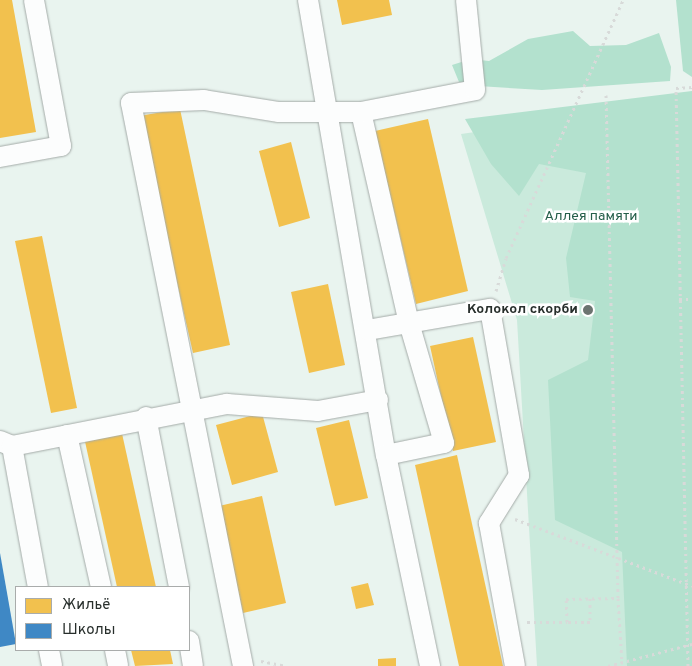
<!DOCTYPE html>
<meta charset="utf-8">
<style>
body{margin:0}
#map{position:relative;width:692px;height:666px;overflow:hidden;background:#e9f4ef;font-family:Overpass,sans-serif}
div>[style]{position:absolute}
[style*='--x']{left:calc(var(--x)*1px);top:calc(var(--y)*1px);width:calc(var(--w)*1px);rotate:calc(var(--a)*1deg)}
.green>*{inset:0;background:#caeadc}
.forest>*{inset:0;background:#b3e1ce}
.homes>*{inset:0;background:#f2c14e}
.schools>*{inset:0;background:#3f88c5}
.path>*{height:3px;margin-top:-1.5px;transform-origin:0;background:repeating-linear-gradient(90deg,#d8dad9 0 2.5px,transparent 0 6.5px)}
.roads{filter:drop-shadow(0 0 1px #a4aba8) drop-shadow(0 0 1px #a4aba8)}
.minor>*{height:20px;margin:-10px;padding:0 10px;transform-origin:10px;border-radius:10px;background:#fcfdfd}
.dots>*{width:14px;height:14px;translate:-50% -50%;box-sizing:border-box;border:2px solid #fff;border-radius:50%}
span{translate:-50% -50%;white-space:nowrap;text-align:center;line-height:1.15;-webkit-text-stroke:5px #fff;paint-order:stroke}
.park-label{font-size:14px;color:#255f4a}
.poi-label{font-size:14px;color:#282f2c;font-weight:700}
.right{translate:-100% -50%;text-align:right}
.legend{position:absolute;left:15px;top:586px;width:175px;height:65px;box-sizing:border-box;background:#fff;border:1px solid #a9acab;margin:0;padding:6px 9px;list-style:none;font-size:15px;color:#282f2c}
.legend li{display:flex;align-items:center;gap:10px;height:25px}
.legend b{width:25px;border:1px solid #a9acab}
</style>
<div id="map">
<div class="green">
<i style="clip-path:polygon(692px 101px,692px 666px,537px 666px,517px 320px,461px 134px)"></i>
</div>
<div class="forest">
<i style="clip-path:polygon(676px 0,692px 0,692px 77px,683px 71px)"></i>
<i style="clip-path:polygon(573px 31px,590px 46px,626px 45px,659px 33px,671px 67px,670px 81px,542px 90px,478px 86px,459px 82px,452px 65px,471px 59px,489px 61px,528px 39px)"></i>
<i style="clip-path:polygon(692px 91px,692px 666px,627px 666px,622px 552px,555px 520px,548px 380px,588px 360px,595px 301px,570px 297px,566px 258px,586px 173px,539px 164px,519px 196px,491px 164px,465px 119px)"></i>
</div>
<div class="homes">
<i style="clip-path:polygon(0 0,12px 0,36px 132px,0 138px)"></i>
<i style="clip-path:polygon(337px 0,389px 0,392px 15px,342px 25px)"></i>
<i style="clip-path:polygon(180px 109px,230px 345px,193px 353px,139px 116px)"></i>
<i style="clip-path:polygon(428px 119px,468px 291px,416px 304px,375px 131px)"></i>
<i style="clip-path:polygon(291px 142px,310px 218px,279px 227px,259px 151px)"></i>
<i style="clip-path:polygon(42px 236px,77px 408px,51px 413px,15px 241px)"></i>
<i style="clip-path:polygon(328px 284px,345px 365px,309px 373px,291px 292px)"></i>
<i style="clip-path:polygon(473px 337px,496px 442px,453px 451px,430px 346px)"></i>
<i style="clip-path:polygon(262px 413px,278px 472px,232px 485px,216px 425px)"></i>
<i style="clip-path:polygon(349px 420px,368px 498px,335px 506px,316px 428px)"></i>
<i style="clip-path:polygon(121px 429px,156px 587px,117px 587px,84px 437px)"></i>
<i style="clip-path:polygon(457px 455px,503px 666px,459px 666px,415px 465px)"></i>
<i style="clip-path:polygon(262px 496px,286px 603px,243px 613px,219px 506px)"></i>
<i style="clip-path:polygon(368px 583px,374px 605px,356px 609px,351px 587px)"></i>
<i style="clip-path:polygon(131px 650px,170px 650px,173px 664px,135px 666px)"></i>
<i style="clip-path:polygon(396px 658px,396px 666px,378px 666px,378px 659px)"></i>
</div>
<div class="schools">
<i style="clip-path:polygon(0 553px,16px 644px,0 647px)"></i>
</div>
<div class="path">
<i style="--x:606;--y:95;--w:503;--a:88.63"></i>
<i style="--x:496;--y:291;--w:34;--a:-73"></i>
<i style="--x:506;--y:258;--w:283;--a:-65.6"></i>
<i style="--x:679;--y:299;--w:13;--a:0"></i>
<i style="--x:515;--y:519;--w:189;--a:20.7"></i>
<i style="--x:590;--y:598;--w:24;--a:90"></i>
<i style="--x:590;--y:622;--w:23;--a:180"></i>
<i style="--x:567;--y:622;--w:23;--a:-92"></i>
<i style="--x:566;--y:599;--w:52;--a:-1.1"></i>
<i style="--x:618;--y:598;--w:65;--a:86.5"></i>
<i style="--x:527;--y:622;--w:40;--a:0"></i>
<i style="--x:261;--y:661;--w:26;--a:11"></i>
<i style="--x:608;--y:666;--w:87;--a:-14.7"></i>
<i style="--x:688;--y:666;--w:578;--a:-91.19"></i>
<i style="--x:676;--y:88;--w:16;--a:-4"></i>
</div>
<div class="roads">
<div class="minor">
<i style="--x:308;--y:0;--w:462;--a:80.3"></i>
<i style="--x:386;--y:455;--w:216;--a:78.2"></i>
<i style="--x:361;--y:112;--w:216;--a:77.2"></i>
<i style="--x:409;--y:323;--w:125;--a:73.7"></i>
<i style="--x:444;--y:443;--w:59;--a:168.3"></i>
<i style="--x:0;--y:157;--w:62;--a:-10.2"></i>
<i style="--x:61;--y:146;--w:148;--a:-100.5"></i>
<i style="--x:368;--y:330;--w:124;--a:-9.8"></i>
<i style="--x:490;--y:309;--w:169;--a:80.1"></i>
<i style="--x:519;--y:475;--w:57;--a:122"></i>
<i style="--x:489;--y:523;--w:145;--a:79.7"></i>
<i style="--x:146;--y:417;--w:173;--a:79"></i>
<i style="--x:67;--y:435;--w:156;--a:77.4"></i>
<i style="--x:0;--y:441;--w:13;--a:23"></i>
<i style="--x:12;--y:446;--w:219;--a:-11.1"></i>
<i style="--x:227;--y:404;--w:91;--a:4.4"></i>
<i style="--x:318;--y:411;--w:61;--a:-10.4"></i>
<i style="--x:12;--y:446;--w:143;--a:79.6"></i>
<i style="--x:189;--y:641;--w:25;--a:81"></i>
<i style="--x:49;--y:650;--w:16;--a:79"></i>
<i style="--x:115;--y:650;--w:16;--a:79"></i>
<i style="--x:243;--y:666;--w:574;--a:-101.25"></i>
<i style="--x:131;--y:103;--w:73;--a:-2.4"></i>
<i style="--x:204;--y:100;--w:76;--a:9.1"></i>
<i style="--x:279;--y:112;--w:82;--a:0"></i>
<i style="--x:361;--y:112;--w:116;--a:-10.9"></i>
<i style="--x:475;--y:90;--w:90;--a:-95.7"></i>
</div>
</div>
<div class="dots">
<i style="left:588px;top:310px;background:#6c7470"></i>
</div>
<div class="park-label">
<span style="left:591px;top:217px">Аллея памяти</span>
</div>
<div class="poi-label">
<span class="right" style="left:578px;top:310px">Колокол скорби</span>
</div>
<ul class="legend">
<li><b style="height:14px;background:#f2c14e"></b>Жильё</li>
<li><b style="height:14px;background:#3f88c5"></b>Школы</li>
</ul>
</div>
